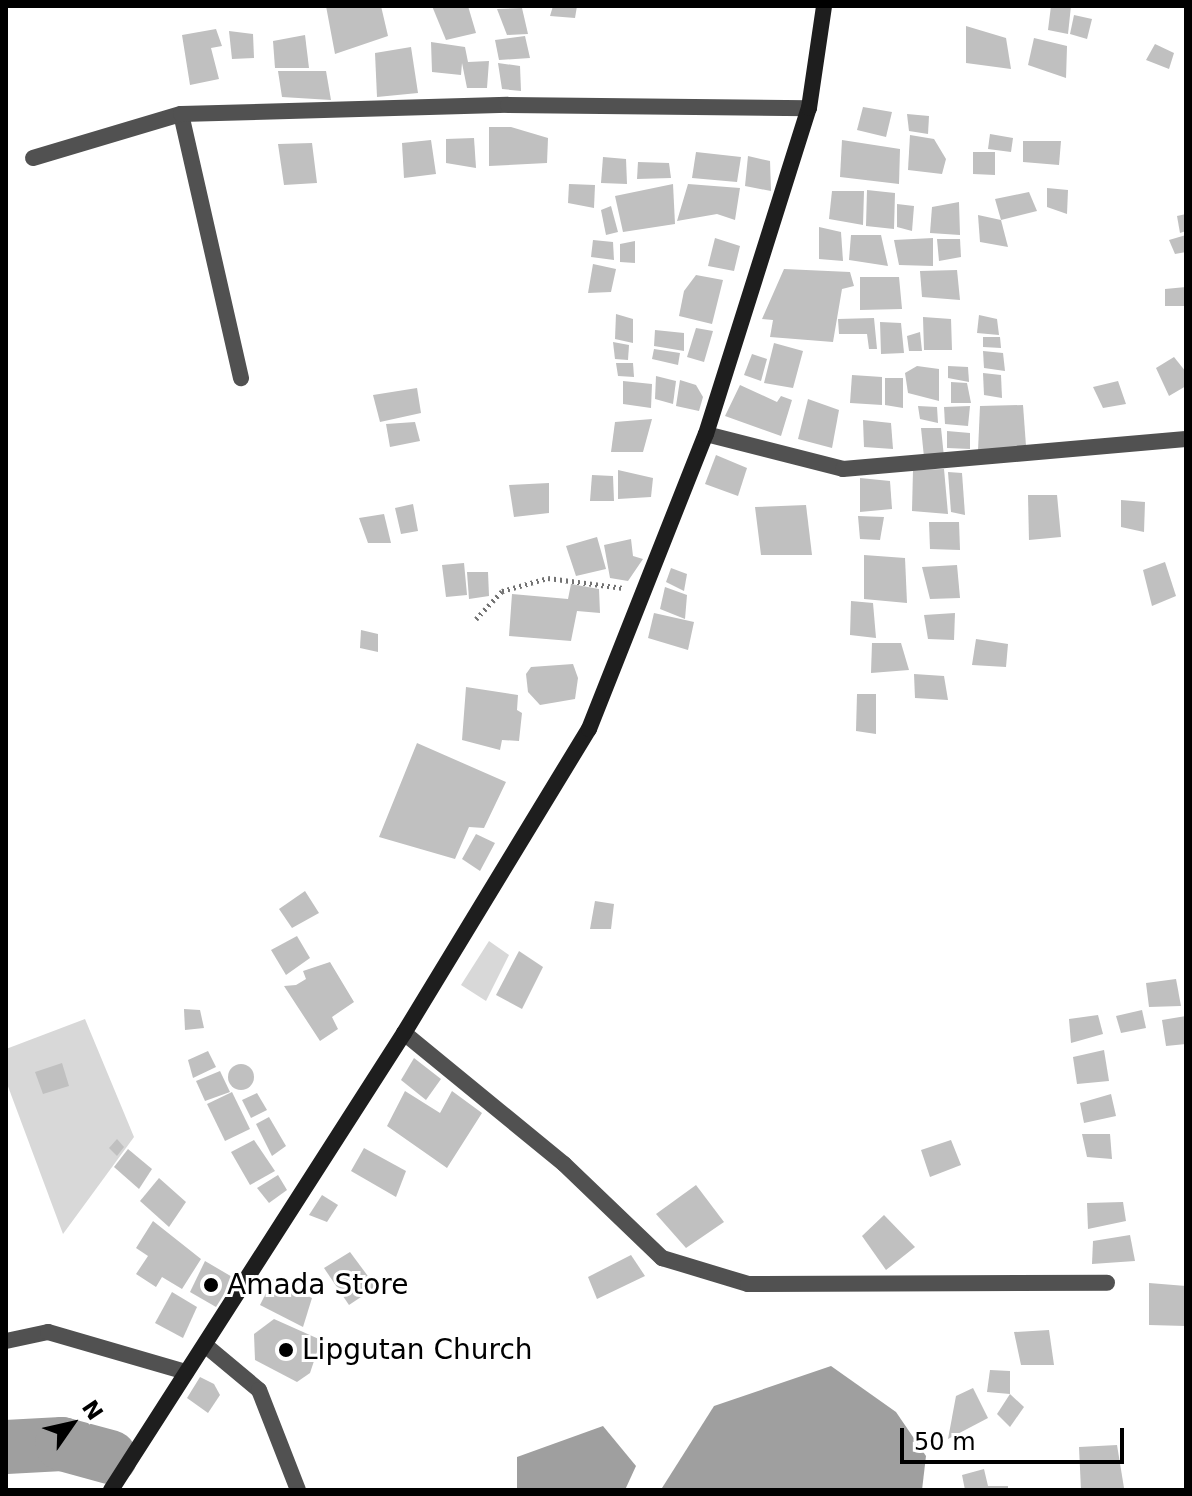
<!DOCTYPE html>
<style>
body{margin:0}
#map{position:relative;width:1192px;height:1496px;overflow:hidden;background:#fff;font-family:"DejaVu Sans",sans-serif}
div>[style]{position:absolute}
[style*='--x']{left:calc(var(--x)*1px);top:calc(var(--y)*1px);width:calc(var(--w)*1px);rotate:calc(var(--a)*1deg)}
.green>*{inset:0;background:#d8d8d8}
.water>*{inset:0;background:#9f9f9f}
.river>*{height:54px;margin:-27px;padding:0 27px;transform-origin:27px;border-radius:27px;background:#9f9f9f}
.building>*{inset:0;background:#c0c0c0}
.round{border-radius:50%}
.path>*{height:5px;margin-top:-2.5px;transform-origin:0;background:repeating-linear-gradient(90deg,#737373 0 2px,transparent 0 6px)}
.street>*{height:16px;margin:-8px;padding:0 8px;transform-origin:8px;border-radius:8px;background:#515151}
.secondary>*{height:16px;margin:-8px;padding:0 8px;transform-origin:8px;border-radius:8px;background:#1e1e1e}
.dots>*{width:22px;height:22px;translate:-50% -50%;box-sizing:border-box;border:4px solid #fff;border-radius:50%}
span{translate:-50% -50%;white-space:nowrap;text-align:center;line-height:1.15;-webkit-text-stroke:6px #fff;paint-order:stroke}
.poi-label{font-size:28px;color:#000}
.left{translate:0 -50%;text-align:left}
.frame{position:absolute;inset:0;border:8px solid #000;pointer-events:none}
.north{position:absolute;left:32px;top:1384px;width:80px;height:80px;-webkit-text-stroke:6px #fff;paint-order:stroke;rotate:56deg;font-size:22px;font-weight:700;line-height:32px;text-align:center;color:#000}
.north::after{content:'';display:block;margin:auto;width:28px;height:36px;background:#000;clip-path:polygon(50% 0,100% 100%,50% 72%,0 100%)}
.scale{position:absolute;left:900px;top:1428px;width:224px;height:36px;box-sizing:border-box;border:4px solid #000;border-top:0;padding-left:10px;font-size:24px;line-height:28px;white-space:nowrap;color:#000;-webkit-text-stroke:6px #fff;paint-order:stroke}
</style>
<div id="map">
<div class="green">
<i style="clip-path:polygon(489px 941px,509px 955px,486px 1001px,461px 985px)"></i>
<i style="clip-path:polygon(85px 1019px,134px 1137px,63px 1234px,6px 1081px,6px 1049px)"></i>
</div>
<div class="water">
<i style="clip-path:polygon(831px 1366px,896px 1412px,926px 1456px,922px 1490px,662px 1488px,714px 1406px)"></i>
<i style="clip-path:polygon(603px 1426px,636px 1466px,625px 1490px,517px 1490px,517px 1457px)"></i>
</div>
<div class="river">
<i style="--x:6;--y:1447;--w:56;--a:-3.1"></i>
<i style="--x:62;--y:1444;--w:50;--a:15.2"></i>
</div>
<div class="building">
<i style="clip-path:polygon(326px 6px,381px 6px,388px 36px,335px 54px)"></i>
<i style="clip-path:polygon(432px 6px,468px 6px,476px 33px,446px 40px)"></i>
<i style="clip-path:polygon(553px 6px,577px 6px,575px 18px,550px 16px)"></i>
<i style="clip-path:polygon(1051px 6px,1071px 6px,1068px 34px,1048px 30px)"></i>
<i style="clip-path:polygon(522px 8px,528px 34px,507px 35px,497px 9px)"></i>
<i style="clip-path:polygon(1074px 15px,1092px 19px,1087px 39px,1070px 34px)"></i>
<i style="clip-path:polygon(966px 26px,1006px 38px,1011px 69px,966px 63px)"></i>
<i style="clip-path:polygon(216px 29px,222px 46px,211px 48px,219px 79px,190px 85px,182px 35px)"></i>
<i style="clip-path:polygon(229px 31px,253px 34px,254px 58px,232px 59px)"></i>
<i style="clip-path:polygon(305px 35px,309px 68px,275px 68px,273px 41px)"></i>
<i style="clip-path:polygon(525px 36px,530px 58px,499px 60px,495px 40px)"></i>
<i style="clip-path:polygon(1034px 38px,1067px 46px,1066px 78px,1028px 65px)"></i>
<i style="clip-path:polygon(431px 42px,465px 47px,468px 62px,489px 61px,487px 88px,467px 88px,462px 63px,461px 75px,432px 72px)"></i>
<i style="clip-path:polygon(1155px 44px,1174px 53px,1169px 69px,1146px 60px)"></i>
<i style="clip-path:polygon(411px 47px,418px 93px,377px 97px,375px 53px)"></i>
<i style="clip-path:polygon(498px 63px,520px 66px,521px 91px,502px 89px)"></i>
<i style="clip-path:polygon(278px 71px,326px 71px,331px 100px,282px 97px)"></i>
<i style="clip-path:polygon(863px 107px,892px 112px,886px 137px,857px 130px)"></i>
<i style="clip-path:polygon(907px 114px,929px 116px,928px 134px,909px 131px)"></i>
<i style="clip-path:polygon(489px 127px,511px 127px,548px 138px,547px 163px,489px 166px)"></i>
<i style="clip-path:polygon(990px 134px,1013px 138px,1011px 152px,988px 149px)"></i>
<i style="clip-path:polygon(910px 135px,934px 139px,946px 159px,942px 174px,908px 170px)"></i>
<i style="clip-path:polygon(474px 138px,476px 168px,446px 163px,446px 139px)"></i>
<i style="clip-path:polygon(431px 140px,436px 174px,404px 178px,402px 143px)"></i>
<i style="clip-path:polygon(842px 140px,900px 149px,899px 184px,840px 177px)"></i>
<i style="clip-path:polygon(1023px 141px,1061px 141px,1059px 165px,1023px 162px)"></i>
<i style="clip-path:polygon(312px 143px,317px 183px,284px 185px,278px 144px)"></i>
<i style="clip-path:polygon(696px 152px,741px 157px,737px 182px,692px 178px)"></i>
<i style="clip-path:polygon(973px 152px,995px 152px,995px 175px,973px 174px)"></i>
<i style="clip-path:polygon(748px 156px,770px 161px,771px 191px,745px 186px)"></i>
<i style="clip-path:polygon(603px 157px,626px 159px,627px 184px,601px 183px)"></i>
<i style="clip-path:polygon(638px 162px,669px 163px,671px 178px,637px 179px)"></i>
<i style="clip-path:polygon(569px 184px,595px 185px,594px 208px,568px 203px)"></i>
<i style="clip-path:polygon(673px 184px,675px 224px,623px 232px,615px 196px)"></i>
<i style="clip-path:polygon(688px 184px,740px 188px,735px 220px,717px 214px,677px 221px)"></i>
<i style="clip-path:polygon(1047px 188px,1068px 190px,1067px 214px,1047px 207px)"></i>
<i style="clip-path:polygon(867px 190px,895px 193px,894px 229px,866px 226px)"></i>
<i style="clip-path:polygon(832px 191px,864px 191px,863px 225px,829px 219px)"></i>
<i style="clip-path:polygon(1029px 192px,1037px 211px,1001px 220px,995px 199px)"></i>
<i style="clip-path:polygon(959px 202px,960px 235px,930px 233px,932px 207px)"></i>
<i style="clip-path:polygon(897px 204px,914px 206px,912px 231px,897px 227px)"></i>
<i style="clip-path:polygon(611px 206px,618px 232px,606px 235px,601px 210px)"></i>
<i style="clip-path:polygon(1186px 214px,1186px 231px,1180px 233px,1177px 216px)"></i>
<i style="clip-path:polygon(978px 215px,1001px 220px,1008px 247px,980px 242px)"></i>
<i style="clip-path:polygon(819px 227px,841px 232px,843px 261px,819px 259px)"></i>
<i style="clip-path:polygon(851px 235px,881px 235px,888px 266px,849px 260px)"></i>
<i style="clip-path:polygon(1186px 235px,1186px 252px,1175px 254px,1169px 240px)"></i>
<i style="clip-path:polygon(715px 238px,740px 246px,734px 271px,708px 266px)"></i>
<i style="clip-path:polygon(933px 238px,933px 266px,899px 265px,894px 240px)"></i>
<i style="clip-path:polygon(937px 239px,960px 239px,961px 257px,939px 261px)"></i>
<i style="clip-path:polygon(593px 240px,613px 242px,614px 260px,591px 257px)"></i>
<i style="clip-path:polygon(635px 241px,635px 263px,620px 262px,620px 244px)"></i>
<i style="clip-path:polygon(593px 264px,616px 269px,611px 292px,588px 293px)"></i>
<i style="clip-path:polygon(784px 269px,850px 272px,854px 286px,842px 289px,833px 342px,770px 337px,773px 320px,762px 319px)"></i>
<i style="clip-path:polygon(957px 270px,960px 300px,922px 297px,920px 271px)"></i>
<i style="clip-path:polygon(696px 275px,723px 280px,712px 324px,679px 316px,684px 291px)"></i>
<i style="clip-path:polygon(860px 277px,899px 277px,902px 309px,860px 310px)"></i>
<i style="clip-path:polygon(1186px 287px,1186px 306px,1165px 306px,1165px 289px)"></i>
<i style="clip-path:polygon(616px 314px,633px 319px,633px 343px,615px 339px)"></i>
<i style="clip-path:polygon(979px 315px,997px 319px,999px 335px,977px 333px)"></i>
<i style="clip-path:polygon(923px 317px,951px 319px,952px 350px,924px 350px)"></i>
<i style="clip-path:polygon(874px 318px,877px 349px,869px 349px,867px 334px,839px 334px,838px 319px)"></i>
<i style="clip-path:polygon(880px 322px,901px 323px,904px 353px,881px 354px)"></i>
<i style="clip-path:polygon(696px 328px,713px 331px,704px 362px,687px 357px)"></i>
<i style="clip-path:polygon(655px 330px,684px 333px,684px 351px,654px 346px)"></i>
<i style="clip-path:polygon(920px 332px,922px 351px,909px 351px,907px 336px)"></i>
<i style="clip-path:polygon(983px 337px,1000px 337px,1001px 348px,983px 347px)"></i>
<i style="clip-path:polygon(613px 342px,629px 345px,628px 360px,615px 359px)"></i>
<i style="clip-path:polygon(774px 343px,803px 351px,793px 388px,764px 383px)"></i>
<i style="clip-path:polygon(654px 349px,680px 353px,678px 365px,652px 359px)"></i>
<i style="clip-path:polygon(983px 351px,1003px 353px,1005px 371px,984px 368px)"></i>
<i style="clip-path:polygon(752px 354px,767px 359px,761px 381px,744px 375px)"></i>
<i style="clip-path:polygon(1174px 357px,1186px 372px,1186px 386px,1169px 396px,1156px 368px)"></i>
<i style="clip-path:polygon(616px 363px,633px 363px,634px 377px,618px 376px)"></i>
<i style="clip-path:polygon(917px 366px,939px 369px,939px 401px,908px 393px,905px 373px)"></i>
<i style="clip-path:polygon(948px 366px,968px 367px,969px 382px,948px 378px)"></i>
<i style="clip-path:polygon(983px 373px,1001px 375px,1002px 398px,984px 395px)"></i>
<i style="clip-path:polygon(852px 375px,882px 377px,882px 405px,850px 403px)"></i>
<i style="clip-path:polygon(656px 376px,676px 381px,673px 404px,655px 399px)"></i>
<i style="clip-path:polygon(885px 378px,903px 378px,903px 408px,885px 405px)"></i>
<i style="clip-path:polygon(680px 380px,696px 385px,703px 397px,699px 411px,676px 406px)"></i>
<i style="clip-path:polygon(623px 381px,652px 384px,651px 408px,623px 404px)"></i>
<i style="clip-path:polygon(1118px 381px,1126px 404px,1103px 408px,1093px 387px)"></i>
<i style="clip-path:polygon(951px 382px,967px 383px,971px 403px,951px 403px)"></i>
<i style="clip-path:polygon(740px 385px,777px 402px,781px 396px,792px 400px,781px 436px,725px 416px)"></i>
<i style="clip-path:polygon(417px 388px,421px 413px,380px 422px,373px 395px)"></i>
<i style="clip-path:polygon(808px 399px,839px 410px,832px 448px,798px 439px)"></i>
<i style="clip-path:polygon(1023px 405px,1026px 446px,978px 451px,980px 406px)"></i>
<i style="clip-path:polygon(918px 406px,937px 407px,938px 423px,920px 419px)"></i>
<i style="clip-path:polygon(970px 406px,968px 426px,945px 424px,944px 407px)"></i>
<i style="clip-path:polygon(652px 419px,643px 452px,611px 452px,615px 422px)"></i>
<i style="clip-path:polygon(863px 420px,891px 423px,893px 449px,864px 447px)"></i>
<i style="clip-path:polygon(415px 422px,420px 441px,390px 447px,386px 424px)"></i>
<i style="clip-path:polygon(921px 428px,941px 428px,944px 457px,924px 457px)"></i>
<i style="clip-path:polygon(947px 431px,970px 433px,970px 449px,947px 448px)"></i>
<i style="clip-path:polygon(716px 455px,747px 468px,738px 496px,705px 484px)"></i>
<i style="clip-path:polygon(944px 469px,948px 514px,912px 511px,913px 470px)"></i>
<i style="clip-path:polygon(618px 470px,653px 478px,651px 497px,618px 499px)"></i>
<i style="clip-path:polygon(948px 472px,962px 473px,965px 515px,951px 512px)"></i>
<i style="clip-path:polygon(592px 475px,613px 476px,614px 501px,590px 501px)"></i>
<i style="clip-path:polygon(860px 478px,890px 481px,892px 509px,860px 512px)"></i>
<i style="clip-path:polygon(549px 483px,549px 513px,514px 517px,509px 485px)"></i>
<i style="clip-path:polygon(1028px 495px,1057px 495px,1061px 537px,1029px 540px)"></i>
<i style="clip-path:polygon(1121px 500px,1145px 502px,1144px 532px,1121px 527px)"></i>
<i style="clip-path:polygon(413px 504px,418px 531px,401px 534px,395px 508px)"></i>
<i style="clip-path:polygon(806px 505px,812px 555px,761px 555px,755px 507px)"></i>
<i style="clip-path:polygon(384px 514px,391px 543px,368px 543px,359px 518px)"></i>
<i style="clip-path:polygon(858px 516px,884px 517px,880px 540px,860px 539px)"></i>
<i style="clip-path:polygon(929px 522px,959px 522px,960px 550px,930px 549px)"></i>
<i style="clip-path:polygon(597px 537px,606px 569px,576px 576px,566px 546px)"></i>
<i style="clip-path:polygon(631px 539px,633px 556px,643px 559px,628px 581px,610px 578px,604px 545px)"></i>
<i style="clip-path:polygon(864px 555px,905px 558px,907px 603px,864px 599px)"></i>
<i style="clip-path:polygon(1165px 562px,1176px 596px,1152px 606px,1143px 570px)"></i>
<i style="clip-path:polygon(464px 563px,467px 595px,446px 597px,442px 565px)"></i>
<i style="clip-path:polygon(957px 565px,960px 598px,930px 599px,922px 567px)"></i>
<i style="clip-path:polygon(671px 568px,687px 574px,684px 591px,666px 582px)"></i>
<i style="clip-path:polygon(467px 572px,488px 572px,489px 596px,469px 599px)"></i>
<i style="clip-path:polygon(571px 584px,599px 589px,600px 613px,577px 611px,571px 641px,509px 636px,512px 594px,568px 599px)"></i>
<i style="clip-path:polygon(665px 587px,687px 595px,685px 619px,660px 609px)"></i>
<i style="clip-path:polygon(851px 601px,873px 603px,876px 638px,850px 635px)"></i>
<i style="clip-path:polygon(654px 613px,694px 622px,688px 650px,648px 638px)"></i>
<i style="clip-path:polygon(955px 613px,954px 640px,928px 639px,924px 615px)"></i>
<i style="clip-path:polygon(361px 630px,378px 634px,378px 652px,360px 648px)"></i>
<i style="clip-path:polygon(976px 639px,1008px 644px,1006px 667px,972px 665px)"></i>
<i style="clip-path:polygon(872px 643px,901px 643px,909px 670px,871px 673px)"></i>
<i style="clip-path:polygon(573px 664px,578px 678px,575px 699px,540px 705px,528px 692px,526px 674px,531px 667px)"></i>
<i style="clip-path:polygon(914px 674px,944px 676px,948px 700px,915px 698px)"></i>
<i style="clip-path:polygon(466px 687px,518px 695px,517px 710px,522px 713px,519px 741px,502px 740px,500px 750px,462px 740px)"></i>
<i style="clip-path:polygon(857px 694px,876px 694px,876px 734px,856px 731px)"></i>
<i style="clip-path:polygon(417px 743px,506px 782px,484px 828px,469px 827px,455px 859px,379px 837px)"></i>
<i style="clip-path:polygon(476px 834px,495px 843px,480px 871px,462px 859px)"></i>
<i style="clip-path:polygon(305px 891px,319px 913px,292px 928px,279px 909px)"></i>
<i style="clip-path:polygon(595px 901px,614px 904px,611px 929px,590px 929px)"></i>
<i style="clip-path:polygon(297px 936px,310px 958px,286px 975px,271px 950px)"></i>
<i style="clip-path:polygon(519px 951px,543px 967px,522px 1009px,496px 995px)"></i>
<i style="clip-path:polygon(330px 962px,354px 1002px,332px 1017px,338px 1029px,320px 1041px,284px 986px,296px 985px,306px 979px,303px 971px)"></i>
<i style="clip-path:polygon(1176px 979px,1181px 1006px,1149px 1007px,1146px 983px)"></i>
<i style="clip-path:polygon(184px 1009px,200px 1010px,204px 1028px,185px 1030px)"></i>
<i style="clip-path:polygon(1142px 1010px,1146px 1028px,1121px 1033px,1116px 1016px)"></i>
<i style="clip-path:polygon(1098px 1015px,1103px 1034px,1071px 1043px,1069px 1019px)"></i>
<i style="clip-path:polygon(1186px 1016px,1186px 1044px,1166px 1046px,1162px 1020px)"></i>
<i style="clip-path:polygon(1104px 1050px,1109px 1081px,1077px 1084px,1073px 1057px)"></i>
<i style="clip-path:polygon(208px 1051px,216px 1067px,193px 1078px,188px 1060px)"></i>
<i style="clip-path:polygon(414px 1058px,441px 1079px,426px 1100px,401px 1080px)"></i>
<i style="clip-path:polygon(62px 1063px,69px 1086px,43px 1094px,35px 1072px)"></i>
<i class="round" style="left:228px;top:1064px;width:26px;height:26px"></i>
<i style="clip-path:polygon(220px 1071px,230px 1092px,205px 1101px,196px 1081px)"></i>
<i style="clip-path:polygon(405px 1091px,440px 1113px,452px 1091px,482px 1113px,447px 1168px,387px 1126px)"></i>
<i style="clip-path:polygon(232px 1092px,250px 1129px,225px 1141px,207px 1104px)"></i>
<i style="clip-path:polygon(257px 1093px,267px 1110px,251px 1118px,242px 1100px)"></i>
<i style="clip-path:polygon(1111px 1094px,1116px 1116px,1084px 1123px,1080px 1103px)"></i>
<i style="clip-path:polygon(269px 1117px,286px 1146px,272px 1156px,256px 1124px)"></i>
<i style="clip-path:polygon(1082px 1134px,1110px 1134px,1112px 1159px,1087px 1157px)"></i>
<i style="clip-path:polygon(117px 1139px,124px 1147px,117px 1156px,109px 1148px)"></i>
<i style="clip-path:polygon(254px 1140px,275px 1171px,250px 1185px,231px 1152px)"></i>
<i style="clip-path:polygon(951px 1140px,961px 1165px,930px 1177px,921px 1150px)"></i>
<i style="clip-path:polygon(364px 1148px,406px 1171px,396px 1197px,351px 1171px)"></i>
<i style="clip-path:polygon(128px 1149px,152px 1169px,139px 1189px,114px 1167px)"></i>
<i style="clip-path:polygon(278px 1175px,287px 1190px,269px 1203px,257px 1188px)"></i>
<i style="clip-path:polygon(159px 1178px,186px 1202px,169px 1227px,140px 1201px)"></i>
<i style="clip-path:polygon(696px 1185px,724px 1222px,686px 1248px,656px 1214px)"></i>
<i style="clip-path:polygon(322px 1195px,338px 1205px,327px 1222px,309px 1215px)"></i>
<i style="clip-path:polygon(1123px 1202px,1126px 1221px,1088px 1229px,1087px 1203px)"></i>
<i style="clip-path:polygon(884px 1215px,915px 1247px,886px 1270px,862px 1236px)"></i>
<i style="clip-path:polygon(153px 1221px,201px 1259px,182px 1289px,162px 1277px,156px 1287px,136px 1274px,148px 1256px,136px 1248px)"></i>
<i style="clip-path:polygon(1130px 1235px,1135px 1261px,1092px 1264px,1093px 1241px)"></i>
<i style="clip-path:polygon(350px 1252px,376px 1287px,349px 1305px,324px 1268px)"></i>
<i style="clip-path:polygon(631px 1255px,645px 1276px,597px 1299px,588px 1277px)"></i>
<i style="clip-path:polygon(205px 1261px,234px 1278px,216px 1307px,190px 1292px)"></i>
<i style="clip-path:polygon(273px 1279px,312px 1298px,303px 1327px,260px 1305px)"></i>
<i style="clip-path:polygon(1149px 1283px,1186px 1286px,1186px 1326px,1149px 1325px)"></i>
<i style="clip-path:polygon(172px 1292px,197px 1307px,183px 1338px,155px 1323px)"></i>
<i style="clip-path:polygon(274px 1319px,321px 1340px,310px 1373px,297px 1382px,255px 1360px,254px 1334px)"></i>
<i style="clip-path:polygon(1049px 1330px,1054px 1365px,1021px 1365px,1014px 1332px)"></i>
<i style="clip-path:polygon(990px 1370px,1010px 1371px,1010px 1394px,987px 1392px)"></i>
<i style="clip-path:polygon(200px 1377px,214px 1384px,220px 1395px,208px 1413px,187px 1398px)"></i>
<i style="clip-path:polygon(973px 1388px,988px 1418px,948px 1439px,956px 1396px)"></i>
<i style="clip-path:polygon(1010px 1394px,1024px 1407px,1010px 1427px,997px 1414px)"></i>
<i style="clip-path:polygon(1117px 1445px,1124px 1488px,1081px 1490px,1079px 1447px)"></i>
<i style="clip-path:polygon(984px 1469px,988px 1486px,1008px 1486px,1008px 1490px,965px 1490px,962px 1475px)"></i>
</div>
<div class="path">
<i style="--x:476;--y:619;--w:38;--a:-47"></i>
<i style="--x:502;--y:591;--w:48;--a:-15.8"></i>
<i style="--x:548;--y:578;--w:76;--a:7.6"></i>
</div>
<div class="street">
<i style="--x:181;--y:114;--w:271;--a:77.2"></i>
<i style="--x:33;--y:158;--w:154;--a:-16.6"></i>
<i style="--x:181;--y:114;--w:327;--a:-1.6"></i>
<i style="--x:508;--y:105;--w:301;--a:0.6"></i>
<i style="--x:706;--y:434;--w:141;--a:14.3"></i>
<i style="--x:843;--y:469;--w:344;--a:-5"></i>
<i style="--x:404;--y:1033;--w:207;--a:39.3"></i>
<i style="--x:564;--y:1164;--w:136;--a:43.8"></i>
<i style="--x:662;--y:1258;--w:90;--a:16.8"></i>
<i style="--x:748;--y:1284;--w:359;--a:-0.2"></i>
<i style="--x:6;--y:1341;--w:43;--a:-12.1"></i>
<i style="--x:48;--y:1332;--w:144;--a:16.2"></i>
<i style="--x:205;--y:1345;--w:70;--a:39.8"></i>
<i style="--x:259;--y:1390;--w:107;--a:68.7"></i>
</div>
<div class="secondary">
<i style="--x:111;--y:1490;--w:543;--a:-57.33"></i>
<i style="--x:404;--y:1033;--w:356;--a:-58.7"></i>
<i style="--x:589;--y:729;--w:317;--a:-68.4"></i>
<i style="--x:706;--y:434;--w:342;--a:-72.5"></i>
<i style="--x:809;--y:108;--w:103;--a:-81.6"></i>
</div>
<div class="dots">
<i style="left:211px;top:1285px;background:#000"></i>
<i style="left:286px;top:1350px;background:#000"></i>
</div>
<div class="poi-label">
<span class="left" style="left:227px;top:1285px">Amada Store</span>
<span class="left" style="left:302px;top:1350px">Lipgutan Church</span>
</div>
<div class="frame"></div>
<div class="north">N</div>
<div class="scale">50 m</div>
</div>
